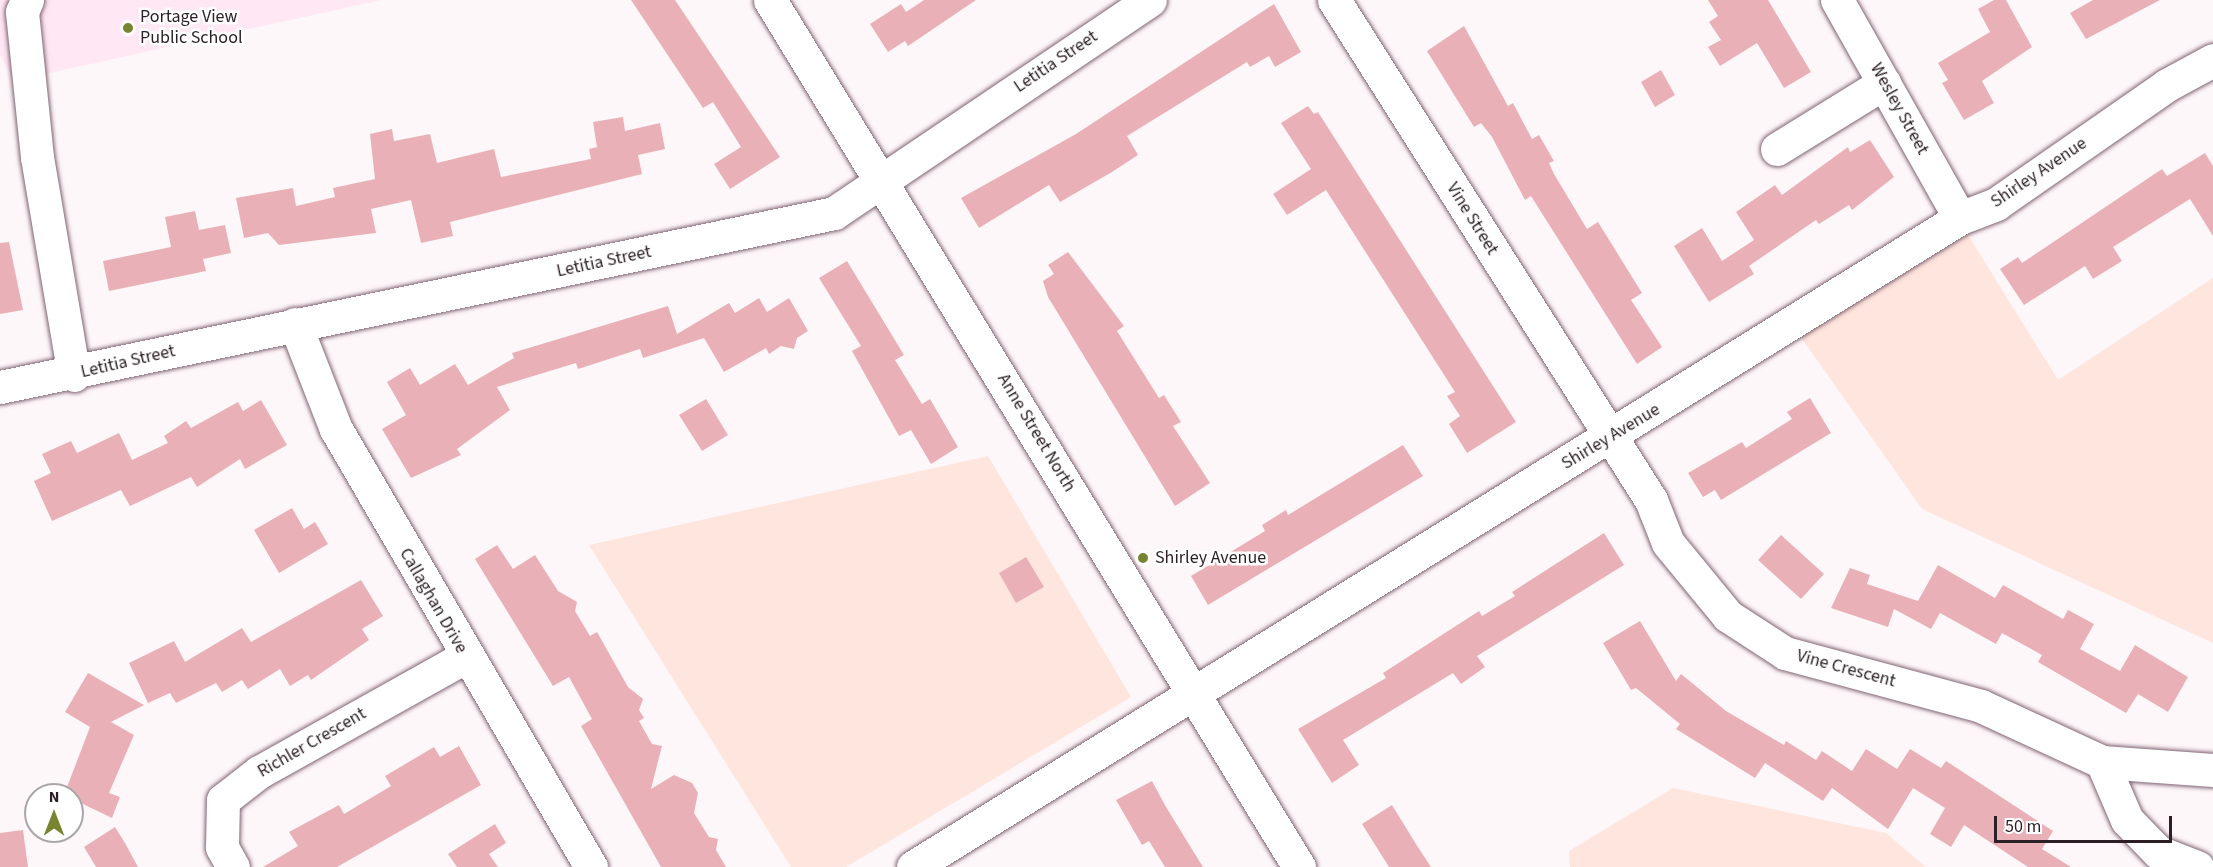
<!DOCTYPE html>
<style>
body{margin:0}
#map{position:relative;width:2213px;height:867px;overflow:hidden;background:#fef7fa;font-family:"Source Sans 3",sans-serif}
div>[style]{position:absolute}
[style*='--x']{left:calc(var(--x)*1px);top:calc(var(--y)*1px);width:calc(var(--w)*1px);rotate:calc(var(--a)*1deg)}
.built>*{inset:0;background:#ffe7f3}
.green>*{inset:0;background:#fee5dd}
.building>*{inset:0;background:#e9b1b7}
.roads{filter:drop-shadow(0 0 2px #806473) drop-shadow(0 0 2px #806473)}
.minor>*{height:33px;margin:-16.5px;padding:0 16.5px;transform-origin:16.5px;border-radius:16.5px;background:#fff}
.dots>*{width:16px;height:16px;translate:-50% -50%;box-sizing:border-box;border:3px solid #fff;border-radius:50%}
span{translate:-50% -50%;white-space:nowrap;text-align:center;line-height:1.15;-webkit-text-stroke:5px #fff;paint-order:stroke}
.poi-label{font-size:18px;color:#2b1f25}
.left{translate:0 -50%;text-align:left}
.street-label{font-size:18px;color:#2b1f25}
.north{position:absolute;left:24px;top:783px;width:60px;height:60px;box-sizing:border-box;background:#fff;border:2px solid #aaa5a8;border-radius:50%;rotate:0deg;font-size:16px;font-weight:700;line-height:24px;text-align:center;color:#2b1f25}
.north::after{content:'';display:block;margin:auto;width:21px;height:27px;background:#798431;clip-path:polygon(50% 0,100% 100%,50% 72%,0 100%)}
.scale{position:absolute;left:1994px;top:816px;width:178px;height:27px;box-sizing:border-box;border:3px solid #2b1f25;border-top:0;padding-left:8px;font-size:18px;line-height:21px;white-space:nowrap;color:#2b1f25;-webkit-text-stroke:4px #fff;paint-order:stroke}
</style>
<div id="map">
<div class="built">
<i style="clip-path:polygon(0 0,381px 0,14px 81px,0 55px)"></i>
</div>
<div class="green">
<i style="clip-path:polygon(1960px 222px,2058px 380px,2213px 278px,2213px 643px,1922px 509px,1793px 326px)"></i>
<i style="clip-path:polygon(988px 456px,1131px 697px,846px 867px,791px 867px,589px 545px)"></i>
<i style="clip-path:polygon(1673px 788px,1886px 833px,1926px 867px,1570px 867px,1569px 851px)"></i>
</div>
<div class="building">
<i style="clip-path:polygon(631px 0,675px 0,780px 157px,730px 189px,714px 164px,741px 147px,713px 102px,703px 108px)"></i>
<i style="clip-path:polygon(924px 0,976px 0,908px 46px,905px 41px,888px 52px,870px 24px,901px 4px,906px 12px)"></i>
<i style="clip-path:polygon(1708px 0,1768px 0,1811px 72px,1784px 88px,1757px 43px,1720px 66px,1708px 47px,1721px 40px,1709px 22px,1718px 16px)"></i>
<i style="clip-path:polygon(1994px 0,2006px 0,2032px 47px,1982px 81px,1994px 103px,1964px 120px,1942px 83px,1948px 80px,1938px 63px,1990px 32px,1978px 9px)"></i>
<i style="clip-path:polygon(2093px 0,2160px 0,2086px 39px,2070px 13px)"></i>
<i style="clip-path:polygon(1274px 4px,1301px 52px,1275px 67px,1269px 56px,1250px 67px,1247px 62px,1127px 136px,1138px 155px,1112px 172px,1060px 202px,1049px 185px,979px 228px,961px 198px,1076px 134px)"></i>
<i style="clip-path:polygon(1464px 26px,1508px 106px,1513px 103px,1532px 139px,1539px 135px,1554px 161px,1549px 163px,1554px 174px,1587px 229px,1598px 222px,1642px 293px,1631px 300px,1662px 347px,1637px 364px,1531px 196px,1525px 200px,1492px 137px,1481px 123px,1474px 127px,1427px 51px)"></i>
<i style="clip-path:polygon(1661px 70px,1675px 95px,1655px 107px,1641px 82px)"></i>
<i style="clip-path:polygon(1308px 106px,1314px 114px,1318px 112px,1516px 422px,1467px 453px,1449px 424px,1460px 416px,1447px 396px,1455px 392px,1326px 190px,1287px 215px,1273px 194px,1311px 169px,1281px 123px)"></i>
<i style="clip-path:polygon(623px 117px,625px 131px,660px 123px,665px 149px,638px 155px,642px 174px,450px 222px,453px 236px,421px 243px,411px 200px,371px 209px,376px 233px,279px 245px,268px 233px,244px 238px,236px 198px,293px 188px,296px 206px,335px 197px,333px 188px,375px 179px,370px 134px,392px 129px,394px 141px,430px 134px,437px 163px,494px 149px,501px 177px,591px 159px,589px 149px,597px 147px,593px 122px)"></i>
<i style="clip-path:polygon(1870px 140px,1894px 177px,1852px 210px,1849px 205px,1819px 224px,1816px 220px,1749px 266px,1754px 274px,1709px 302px,1674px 246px,1702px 228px,1722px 261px,1754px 240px,1736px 212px,1775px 185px,1782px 195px,1848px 147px,1850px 152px)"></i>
<i style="clip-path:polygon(2205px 153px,2213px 166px,2213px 236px,2190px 199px,2113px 247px,2122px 261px,2093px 279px,2085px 266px,2024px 305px,2000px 269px,2018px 257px,2022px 263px,2162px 169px,2167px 176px)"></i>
<i style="clip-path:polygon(195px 211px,199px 230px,225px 225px,231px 253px,203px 259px,206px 271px,109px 291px,103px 261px,171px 247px,165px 217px)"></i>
<i style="clip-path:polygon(9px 242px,23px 310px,0 314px,0 243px)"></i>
<i style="clip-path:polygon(1068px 252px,1124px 326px,1117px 331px,1159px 398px,1164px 395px,1181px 422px,1173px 426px,1210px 483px,1175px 506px,1048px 297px,1043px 281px,1054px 274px,1048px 265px)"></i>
<i style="clip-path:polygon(847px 261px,904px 355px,895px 360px,922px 404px,930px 399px,958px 447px,931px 464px,911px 430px,899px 436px,852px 351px,861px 346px,819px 278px)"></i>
<i style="clip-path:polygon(759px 298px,767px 312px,789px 298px,808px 331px,797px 338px,794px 349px,781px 346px,769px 354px,766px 348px,724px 372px,704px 338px,643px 358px,640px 349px,578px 369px,576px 363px,497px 387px,510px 410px,457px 449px,461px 455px,411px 478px,382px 429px,406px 415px,387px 382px,410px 368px,420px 385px,455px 364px,468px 385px,514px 358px,512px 353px,668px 306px,677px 334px,729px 303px,735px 313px)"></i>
<i style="clip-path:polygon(1810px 398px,1831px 433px,1721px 500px,1715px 490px,1703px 497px,1688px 473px,1742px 442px,1746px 448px,1792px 419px,1787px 412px)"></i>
<i style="clip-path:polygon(706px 399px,728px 435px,702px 451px,679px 415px)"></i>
<i style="clip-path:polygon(261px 400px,287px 445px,245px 469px,240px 459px,197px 487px,191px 477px,130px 506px,121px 490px,52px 521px,34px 481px,51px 473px,42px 454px,71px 441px,77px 453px,119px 433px,132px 460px,168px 443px,164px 436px,186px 421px,191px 428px,238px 402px,243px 411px)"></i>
<i style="clip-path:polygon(1403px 445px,1423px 476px,1208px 605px,1191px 576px,1265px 531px,1262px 525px,1286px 510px,1288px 515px)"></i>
<i style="clip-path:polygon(292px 508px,304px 529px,315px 522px,328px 544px,279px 573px,254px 530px)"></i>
<i style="clip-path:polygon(1604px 533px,1624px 565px,1477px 656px,1485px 667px,1461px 684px,1453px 673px,1343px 740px,1359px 765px,1332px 783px,1298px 729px,1386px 678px,1383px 673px,1479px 611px,1482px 616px,1515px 596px,1512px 592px)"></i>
<i style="clip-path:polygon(1781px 535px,1824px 574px,1801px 599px,1758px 560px)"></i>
<i style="clip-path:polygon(497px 545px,513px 569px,535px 555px,558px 591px,577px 602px,575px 611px,590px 636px,597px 632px,628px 687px,643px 699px,639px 710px,644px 718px,639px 721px,652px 744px,662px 746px,651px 789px,674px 775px,692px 783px,698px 793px,694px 813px,709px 837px,718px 839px,716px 850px,726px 867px,661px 867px,581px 726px,592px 719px,569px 677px,553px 686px,475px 559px)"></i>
<i style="clip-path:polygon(1026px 557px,1044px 587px,1016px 603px,999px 573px)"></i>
<i style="clip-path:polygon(1938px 565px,1995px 598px,2003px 585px,2063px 619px,2068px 610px,2094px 624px,2080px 649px,2120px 671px,2135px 645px,2188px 677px,2168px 712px,2138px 694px,2126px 713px,2038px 662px,2042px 655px,2002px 633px,1996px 644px,1940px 613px,1931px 629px,1894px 609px,1888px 627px,1831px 608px,1850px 568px,1870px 575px,1867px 584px,1918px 601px)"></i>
<i style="clip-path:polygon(361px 580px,383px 616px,362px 629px,369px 640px,311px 680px,308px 675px,290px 686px,280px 669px,248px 689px,242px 680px,222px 692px,216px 683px,176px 703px,170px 693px,148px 703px,129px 663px,174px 641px,185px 662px,242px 628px,251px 642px)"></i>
<i style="clip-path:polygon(1640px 621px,1676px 681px,1681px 674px,1726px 711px,1784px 745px,1786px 741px,1816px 760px,1822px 751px,1852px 771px,1866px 749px,1897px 769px,1910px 749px,1941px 768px,1946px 761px,2053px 831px,2042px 849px,2071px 867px,2028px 867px,1964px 825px,1951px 847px,1930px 834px,1945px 808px,1913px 788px,1888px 829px,1832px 788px,1823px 801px,1765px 763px,1755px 778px,1676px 729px,1680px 724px,1636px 688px,1631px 690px,1603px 643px)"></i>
<i style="clip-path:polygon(88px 673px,144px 705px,111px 722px,134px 735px,109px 793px,120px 797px,112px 818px,64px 795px,90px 727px,65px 712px)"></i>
<i style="clip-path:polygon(459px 746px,481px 785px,337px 867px,263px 867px,298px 846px,289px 832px,339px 805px,344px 814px,391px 786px,385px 776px,434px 747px,440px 757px)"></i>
<i style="clip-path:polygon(1152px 781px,1166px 807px,1203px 867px,1165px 867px,1149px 841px,1142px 845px,1116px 800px)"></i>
<i style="clip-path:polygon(1392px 805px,1416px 844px,1431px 867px,1389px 867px,1362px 824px)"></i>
<i style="clip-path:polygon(495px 824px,506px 843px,489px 854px,498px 867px,457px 867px,448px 854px)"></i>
<i style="clip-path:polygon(115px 827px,125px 843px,138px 867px,96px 867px,84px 847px)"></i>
<i style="clip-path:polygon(23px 830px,28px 867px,0 867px,0 833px)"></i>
</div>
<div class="roads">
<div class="minor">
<i style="--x:27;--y:0;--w:13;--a:113"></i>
<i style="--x:22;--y:12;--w:146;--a:84.1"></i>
<i style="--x:37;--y:157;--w:221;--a:80.4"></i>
<i style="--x:770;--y:0;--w:1016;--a:58.61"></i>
<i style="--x:1334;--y:0;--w:592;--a:57.63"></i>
<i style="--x:1651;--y:500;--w:46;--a:68.4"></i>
<i style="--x:1668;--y:543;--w:94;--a:50.6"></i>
<i style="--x:1728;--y:616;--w:68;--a:33"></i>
<i style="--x:1785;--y:653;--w:203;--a:15.1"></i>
<i style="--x:1981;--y:706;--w:133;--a:24.8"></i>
<i style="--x:2102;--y:762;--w:111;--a:4.1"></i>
<i style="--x:1837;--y:0;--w:250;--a:60.6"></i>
<i style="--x:1777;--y:149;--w:126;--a:-31.7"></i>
<i style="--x:295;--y:324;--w:113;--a:68.7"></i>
<i style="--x:336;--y:429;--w:507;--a:59.79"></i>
<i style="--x:0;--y:387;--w:852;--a:-11.78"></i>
<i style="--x:834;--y:213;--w:381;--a:-34"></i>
<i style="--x:2102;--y:762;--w:63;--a:66.7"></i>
<i style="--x:2127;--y:820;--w:45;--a:45.9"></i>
<i style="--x:2158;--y:852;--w:42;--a:21"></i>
<i style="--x:233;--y:867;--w:23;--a:-119"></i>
<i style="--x:222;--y:847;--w:47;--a:-88.8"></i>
<i style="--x:223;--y:800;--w:46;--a:-37.9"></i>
<i style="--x:259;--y:772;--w:236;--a:-29.2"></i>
<i style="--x:913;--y:867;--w:1232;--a:-31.79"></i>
<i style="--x:1960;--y:218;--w:39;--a:-21"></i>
<i style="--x:1996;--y:204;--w:208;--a:-34.8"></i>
<i style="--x:2167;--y:85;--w:52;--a:-28.5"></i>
</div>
</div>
<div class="dots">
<i style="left:128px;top:28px;background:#798431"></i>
<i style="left:1143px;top:558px;background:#798431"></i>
</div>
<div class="poi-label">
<span class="left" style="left:140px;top:28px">Portage View<br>Public School</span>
<span class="left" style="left:1155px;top:558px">Shirley Avenue</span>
</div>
<div class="street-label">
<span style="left:1056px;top:62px;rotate:-34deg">Letitia Street</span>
<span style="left:1899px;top:109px;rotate:61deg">Wesley Street</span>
<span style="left:2039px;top:173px;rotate:-34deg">Shirley Avenue</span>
<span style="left:1472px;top:219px;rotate:58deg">Vine Street</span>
<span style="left:604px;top:262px;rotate:-12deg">Letitia Street</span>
<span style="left:128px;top:362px;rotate:-13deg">Letitia Street</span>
<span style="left:1036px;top:433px;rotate:59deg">Anne Street North</span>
<span style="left:1611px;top:437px;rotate:-31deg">Shirley Avenue</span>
<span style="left:433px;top:601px;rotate:60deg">Callaghan Drive</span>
<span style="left:1846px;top:669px;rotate:15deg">Vine Crescent</span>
<span style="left:312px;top:743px;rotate:-30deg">Richler Crescent</span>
</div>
<div class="north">N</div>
<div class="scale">50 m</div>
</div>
